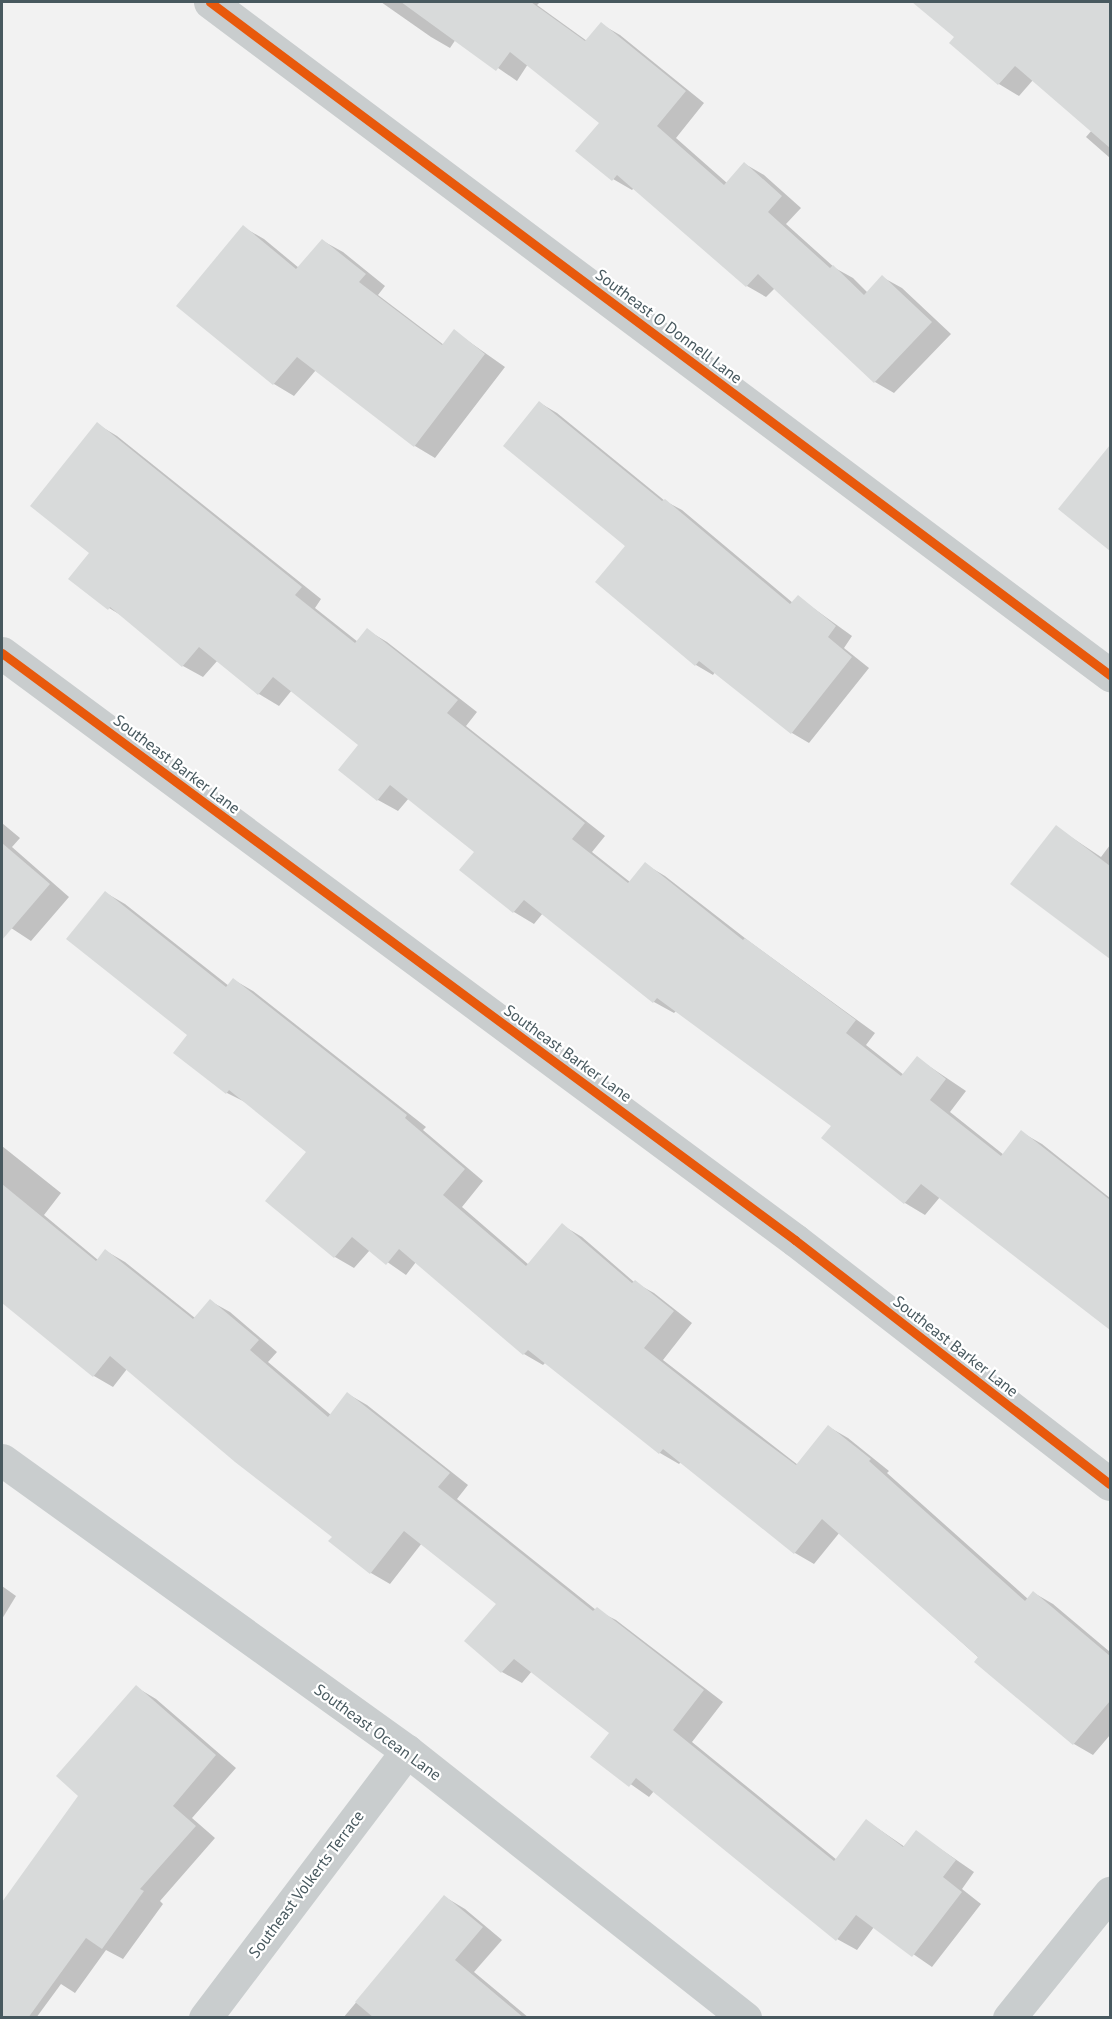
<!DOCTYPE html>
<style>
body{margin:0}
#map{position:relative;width:1112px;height:2019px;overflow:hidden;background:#f2f2f2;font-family:"PT Sans",sans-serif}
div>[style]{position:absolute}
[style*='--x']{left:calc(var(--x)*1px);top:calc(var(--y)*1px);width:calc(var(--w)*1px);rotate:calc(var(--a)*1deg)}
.shadow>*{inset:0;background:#0003}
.building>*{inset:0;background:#d8dada}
.minor>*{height:33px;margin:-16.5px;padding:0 16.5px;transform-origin:16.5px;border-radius:16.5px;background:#c9cdce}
.cycleway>*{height:9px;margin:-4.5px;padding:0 4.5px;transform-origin:4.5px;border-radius:4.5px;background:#e8590c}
span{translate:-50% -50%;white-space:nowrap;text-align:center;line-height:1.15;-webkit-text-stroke:4.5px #fff;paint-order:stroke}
.street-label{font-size:16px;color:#48595f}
.frame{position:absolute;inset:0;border:3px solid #48595f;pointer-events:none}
</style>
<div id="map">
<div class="shadow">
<i style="clip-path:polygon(381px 2px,540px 2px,537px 5px,587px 41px,601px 24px,620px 35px,704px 103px,676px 138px,727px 183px,745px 164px,764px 175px,801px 208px,786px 224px,835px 268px,853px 278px,868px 293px,882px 277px,902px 288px,951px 334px,894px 393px,875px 382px,775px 288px,766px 297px,747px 286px,634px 188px,632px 190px,613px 179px,601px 123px,528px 64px,517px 81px,456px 39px,450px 48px,431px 37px)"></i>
<i style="clip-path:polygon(927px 2px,1075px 2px,1110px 32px,1110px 158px,1086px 137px,1092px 130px,1033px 80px,1019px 96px,999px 84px,956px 37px,922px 8px)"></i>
<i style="clip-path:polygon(243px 227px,264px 239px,299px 268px,323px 241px,343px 252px,385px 286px,378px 295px,444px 345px,454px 331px,505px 367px,435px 458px,415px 446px,316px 370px,294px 396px,274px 384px,179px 306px)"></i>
<i style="clip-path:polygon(540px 403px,557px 413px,665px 501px,682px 510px,793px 603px,798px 597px,852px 636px,844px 648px,869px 668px,809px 743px,792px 733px,715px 672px,713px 675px,696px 665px)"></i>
<i style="clip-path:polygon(97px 424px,117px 436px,321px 599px,315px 608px,358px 642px,367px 630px,387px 642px,477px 712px,466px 726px,605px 836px,592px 852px,630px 882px,645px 864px,665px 876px,750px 942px,875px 1033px,866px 1045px,904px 1075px,917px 1058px,966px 1091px,950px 1112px,1004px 1155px,1021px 1132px,1042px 1144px,1110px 1198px,1110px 1328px,940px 1197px,925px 1215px,905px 1203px,823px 1138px,833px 1125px,676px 1011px,674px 1013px,654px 1002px,543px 913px,534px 924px,514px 912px,461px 870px,476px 851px,409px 798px,398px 811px,378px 800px,360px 745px,292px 690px,279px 706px,259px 694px,218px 660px,203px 677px,183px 666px,124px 617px,109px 608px,91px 552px)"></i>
<i style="clip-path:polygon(1110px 447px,1110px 547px,1061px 508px)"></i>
<i style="clip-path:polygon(2px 823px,20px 838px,12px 847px,69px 897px,31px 941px,2px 922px)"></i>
<i style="clip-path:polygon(1056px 827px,1101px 857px,1110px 845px,1110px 958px,1012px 883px)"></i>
<i style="clip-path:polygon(106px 893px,125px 904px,229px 986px,234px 980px,253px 991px,426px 1127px,423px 1130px,483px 1181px,462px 1207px,529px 1265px,562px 1225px,582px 1237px,634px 1282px,654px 1293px,692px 1323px,663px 1360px,798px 1465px,829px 1427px,848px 1438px,889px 1471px,887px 1473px,1028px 1599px,1034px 1593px,1053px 1604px,1110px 1652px,1110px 1735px,1093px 1755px,1074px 1744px,840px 1532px,814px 1564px,795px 1553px,681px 1462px,679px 1464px,660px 1453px,546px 1362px,543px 1365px,524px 1354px,416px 1262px,406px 1275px,370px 1250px,354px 1268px,335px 1257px,308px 1152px,247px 1103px,227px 1093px)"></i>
<i style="clip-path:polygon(2px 1146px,61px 1193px,44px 1215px,98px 1260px,106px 1251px,125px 1262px,195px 1318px,210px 1301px,230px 1312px,277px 1352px,268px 1362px,331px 1415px,348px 1394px,367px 1405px,468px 1485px,457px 1499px,596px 1610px,616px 1620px,723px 1702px,692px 1742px,837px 1860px,867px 1821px,905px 1847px,916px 1832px,974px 1872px,962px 1889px,981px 1904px,932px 1967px,874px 1927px,857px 1950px,837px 1939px,654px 1791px,649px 1797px,592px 1757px,611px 1733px,532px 1671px,522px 1683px,502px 1672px,499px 1604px,422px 1543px,390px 1584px,371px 1573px,334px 1537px,127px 1369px,113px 1387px,94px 1376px,2px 1301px)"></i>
<i style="clip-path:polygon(2px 1586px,16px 1596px,2px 1619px)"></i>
<i style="clip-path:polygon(136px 1687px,156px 1699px,236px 1768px,192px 1818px,215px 1838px,160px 1901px,163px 1904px,123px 1959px,106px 1950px,75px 1993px,61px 1984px,36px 2018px,2px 2018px,2px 1904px,80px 1795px)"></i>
<i style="clip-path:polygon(445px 1897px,465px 1909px,502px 1940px,474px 1972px,529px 2018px,343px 2018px)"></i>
</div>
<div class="building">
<i style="clip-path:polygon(401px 2px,531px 2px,585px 41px,601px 22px,686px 91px,657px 126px,724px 185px,744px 162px,782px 196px,768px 212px,830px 268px,833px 265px,864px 295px,882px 275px,932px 322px,874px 383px,758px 274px,746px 287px,617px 175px,612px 181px,575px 151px,599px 123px,510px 52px,496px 71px)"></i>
<i style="clip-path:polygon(912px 2px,1110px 2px,1110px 148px,1015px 66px,998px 85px,949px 43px,954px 37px)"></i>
<i style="clip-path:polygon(243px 225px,296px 269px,322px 239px,366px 274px,359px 282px,442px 345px,454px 329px,485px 354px,414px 447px,297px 357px,273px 385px,176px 306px)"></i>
<i style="clip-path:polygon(539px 401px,662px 501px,665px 499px,790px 604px,798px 595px,836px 626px,828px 637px,852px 657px,791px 734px,699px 661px,695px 666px,595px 582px,625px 546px,503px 446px)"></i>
<i style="clip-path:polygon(97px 422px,302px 587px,295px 595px,355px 643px,367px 628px,458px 700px,447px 713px,585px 823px,572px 839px,628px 883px,645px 862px,743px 940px,745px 938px,856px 1020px,846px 1033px,901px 1076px,917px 1056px,946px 1079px,930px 1100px,1001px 1156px,1021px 1130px,1110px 1200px,1110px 1330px,921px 1184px,904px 1204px,821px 1138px,831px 1126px,657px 998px,653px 1003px,524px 900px,513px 913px,459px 870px,474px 852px,390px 785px,377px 801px,338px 770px,358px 745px,273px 677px,258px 695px,199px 647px,182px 667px,110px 607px,108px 610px,68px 579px,89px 553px,30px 506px)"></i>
<i style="clip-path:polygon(1110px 445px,1110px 551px,1058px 509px)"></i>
<i style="clip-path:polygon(1056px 825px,1110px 866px,1110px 959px,1010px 884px)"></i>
<i style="clip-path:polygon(2px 843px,50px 884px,2px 940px)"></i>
<i style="clip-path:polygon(105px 891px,226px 987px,233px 978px,407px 1115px,405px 1118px,465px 1169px,443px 1195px,526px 1266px,562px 1223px,632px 1283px,635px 1280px,674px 1311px,644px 1348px,737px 1421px,796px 1465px,828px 1425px,871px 1459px,869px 1461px,1025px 1601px,1033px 1591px,1110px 1656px,1110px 1701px,1073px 1745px,974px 1662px,978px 1657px,822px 1519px,794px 1554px,663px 1449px,659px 1454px,528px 1350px,523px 1355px,399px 1249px,386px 1265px,352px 1237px,334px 1258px,265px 1201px,306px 1152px,229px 1090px,226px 1094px,173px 1053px,187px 1035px,66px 939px)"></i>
<i style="clip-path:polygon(2px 1184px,96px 1261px,105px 1249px,193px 1319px,210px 1299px,259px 1340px,250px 1350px,328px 1417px,347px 1392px,450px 1473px,438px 1487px,593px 1611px,597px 1607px,704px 1690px,673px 1730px,834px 1861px,866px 1819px,903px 1847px,916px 1830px,956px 1860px,943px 1877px,962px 1892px,912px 1957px,856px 1915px,836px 1941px,636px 1778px,629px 1787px,590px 1757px,609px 1733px,514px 1659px,501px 1673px,464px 1641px,496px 1604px,404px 1531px,370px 1574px,328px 1541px,332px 1537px,235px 1462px,110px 1356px,93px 1377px,2px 1303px)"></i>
<i style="clip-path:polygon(136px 1685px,216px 1755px,173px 1806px,196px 1826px,140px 1889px,144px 1891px,102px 1949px,86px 1938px,28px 2018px,2px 2018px,2px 1902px,78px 1796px,56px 1776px)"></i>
<i style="clip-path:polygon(444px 1895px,483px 1927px,455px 1960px,524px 2018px,374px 2018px,355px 2002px)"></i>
</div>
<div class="minor">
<i style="--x:210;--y:2;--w:1124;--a:36.79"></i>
<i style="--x:2;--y:653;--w:987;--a:36.51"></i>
<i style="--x:795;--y:1240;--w:398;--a:37.8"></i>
<i style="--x:2;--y:1460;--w:499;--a:35.7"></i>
<i style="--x:407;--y:1751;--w:431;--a:38.3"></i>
<i style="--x:205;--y:2018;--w:335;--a:-52.9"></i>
<i style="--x:1009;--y:2018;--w:161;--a:-51.1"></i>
</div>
<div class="cycleway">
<i style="--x:210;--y:2;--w:1124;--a:36.79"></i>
<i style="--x:2;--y:653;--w:987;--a:36.51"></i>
<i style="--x:795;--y:1240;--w:398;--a:37.8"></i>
</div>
<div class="street-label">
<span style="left:669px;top:326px;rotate:37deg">Southeast O Donnell Lane</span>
<span style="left:177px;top:764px;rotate:37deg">Southeast Barker Lane</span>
<span style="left:568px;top:1053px;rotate:36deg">Southeast Barker Lane</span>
<span style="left:956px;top:1346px;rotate:38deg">Southeast Barker Lane</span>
<span style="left:378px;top:1732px;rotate:36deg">Southeast Ocean Lane</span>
<span style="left:306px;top:1884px;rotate:-53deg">Southeast Volkerts Terrace</span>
</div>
<div class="frame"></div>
</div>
